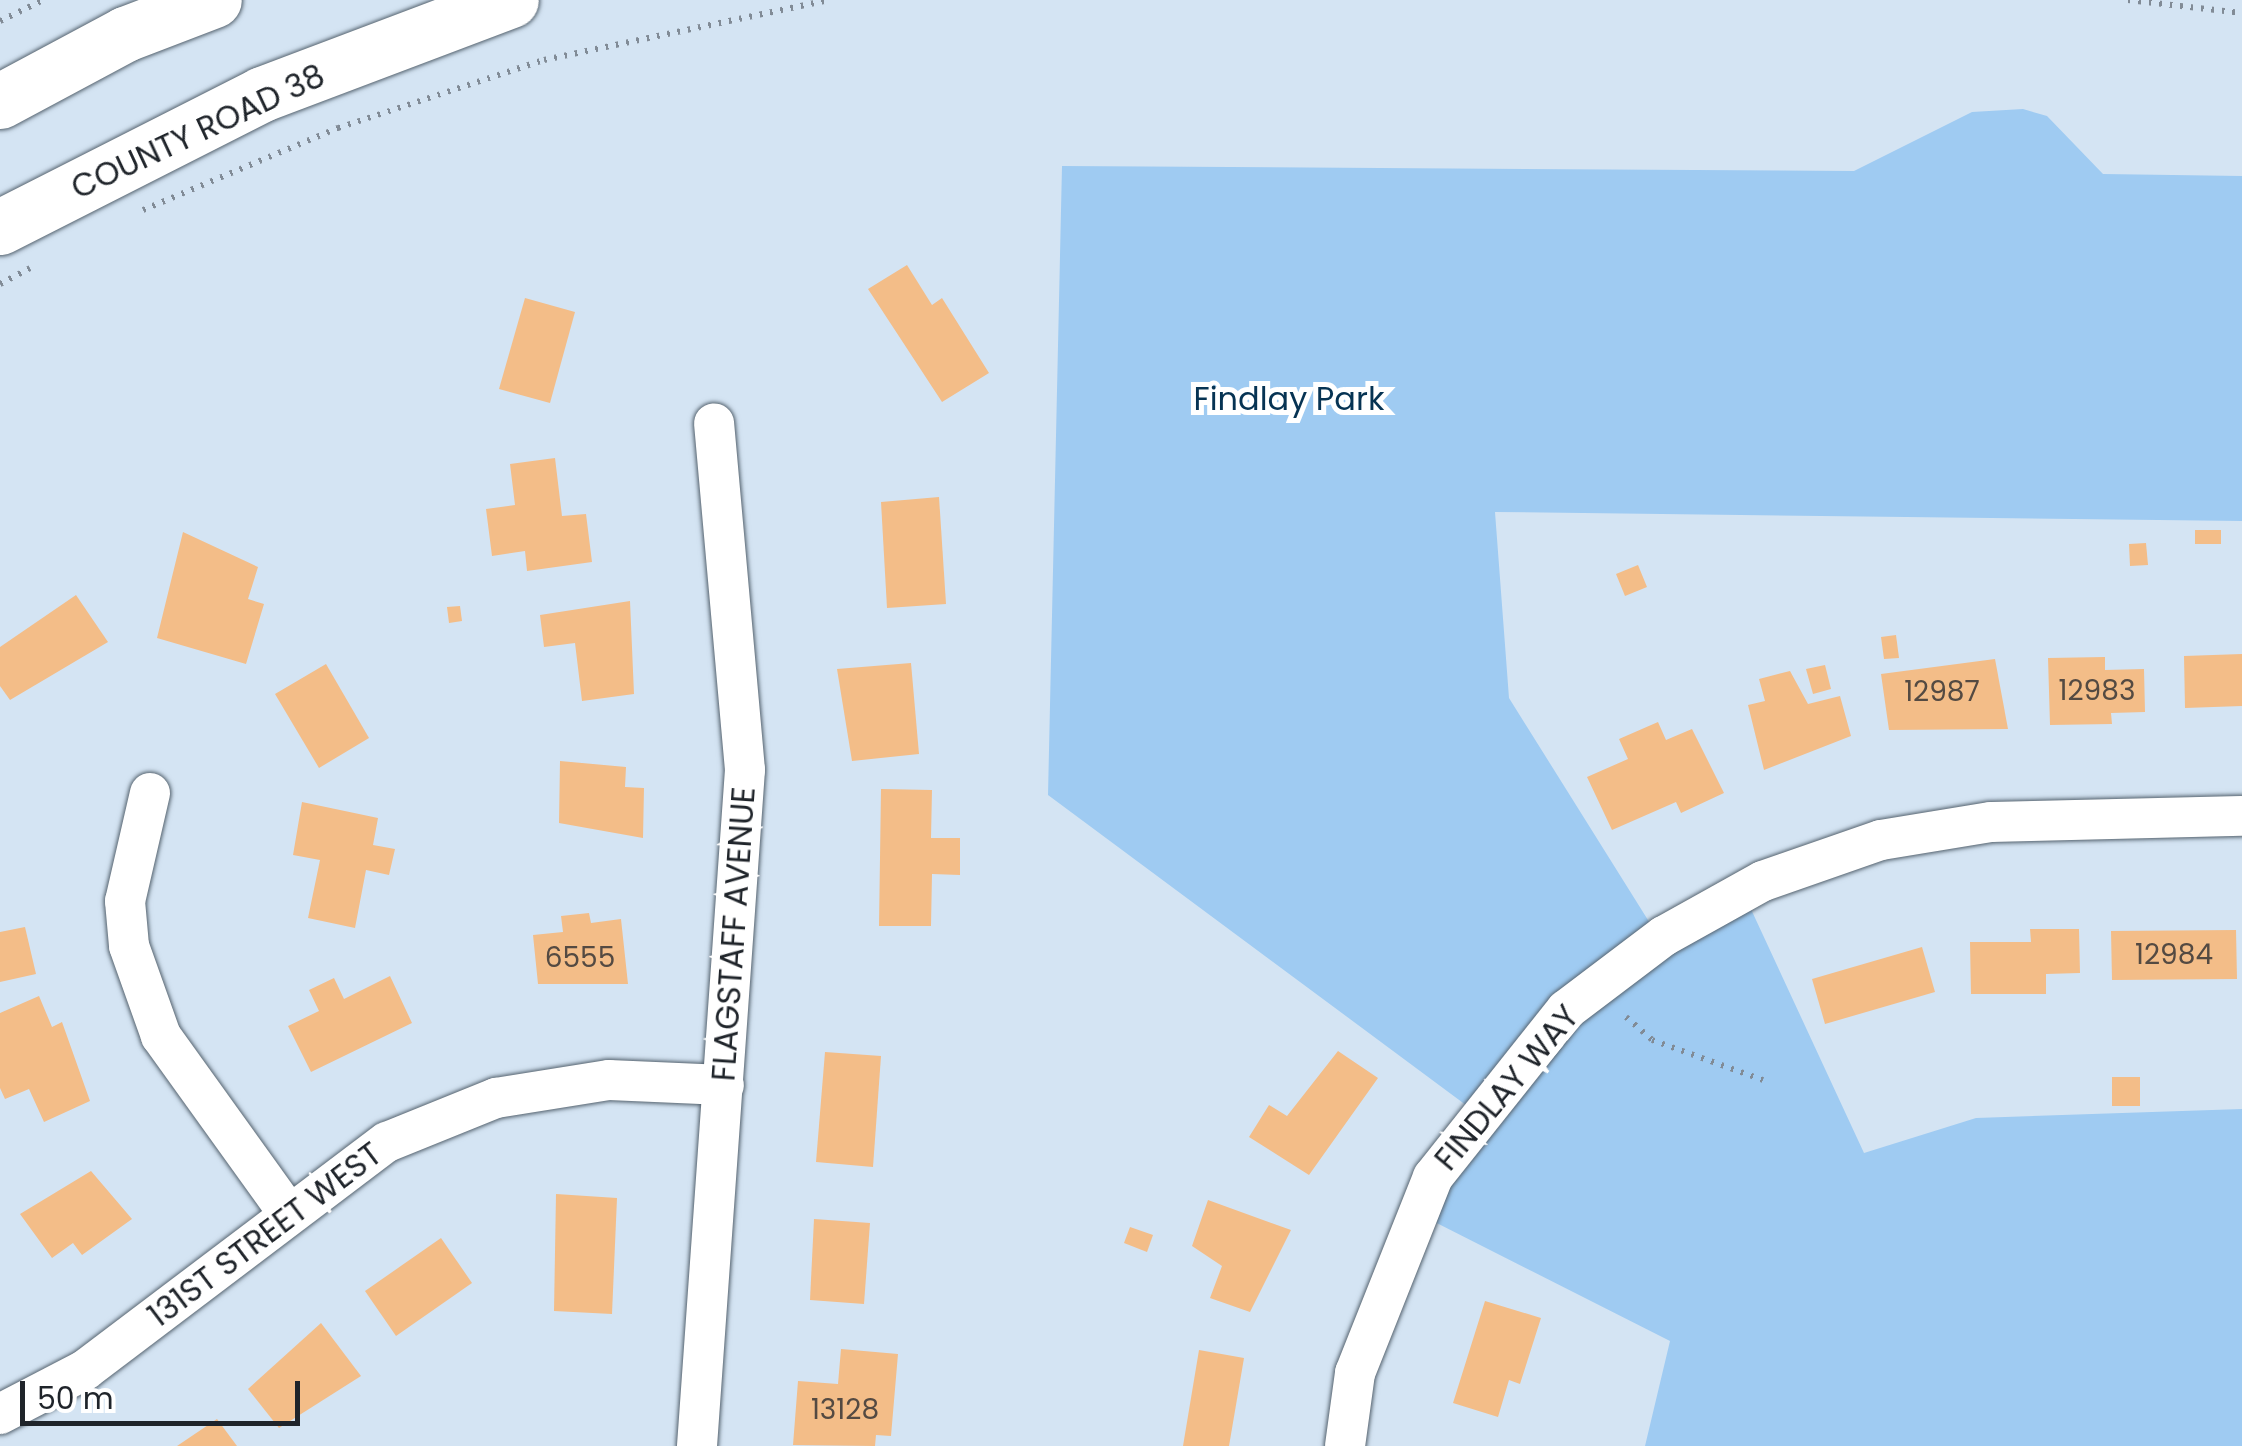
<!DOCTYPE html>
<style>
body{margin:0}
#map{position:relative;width:2242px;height:1446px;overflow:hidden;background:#d4e4f3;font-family:Poppins,sans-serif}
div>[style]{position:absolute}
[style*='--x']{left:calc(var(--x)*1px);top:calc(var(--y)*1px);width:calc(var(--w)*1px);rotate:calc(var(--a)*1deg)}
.green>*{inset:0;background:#9fcbf2}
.building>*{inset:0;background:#f3bd88}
.path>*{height:6px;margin-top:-3px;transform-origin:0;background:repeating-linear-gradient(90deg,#818b96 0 2.5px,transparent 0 10.5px)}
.roads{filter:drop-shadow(0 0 2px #55636f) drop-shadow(0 0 2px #55636f)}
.minor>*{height:40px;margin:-20px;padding:0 20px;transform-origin:20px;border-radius:20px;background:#fff}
.secondary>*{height:55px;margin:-27.5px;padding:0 27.5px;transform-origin:27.5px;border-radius:27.5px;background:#fff}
span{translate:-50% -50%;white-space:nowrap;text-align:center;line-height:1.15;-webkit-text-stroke:10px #fff;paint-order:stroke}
.number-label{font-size:28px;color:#544a42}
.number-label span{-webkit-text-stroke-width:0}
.street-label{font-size:32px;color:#1f242a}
.park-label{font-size:32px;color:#063353}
.scale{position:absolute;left:20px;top:1381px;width:280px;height:45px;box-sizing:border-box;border:5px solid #1f242a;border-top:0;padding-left:12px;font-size:30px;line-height:35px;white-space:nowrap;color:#1f242a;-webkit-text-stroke:8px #fff;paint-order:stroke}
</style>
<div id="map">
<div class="green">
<i style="clip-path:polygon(2023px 109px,2047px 116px,2103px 174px,2242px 176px,2242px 521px,1495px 512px,1509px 698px,1658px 936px,1743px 892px,1864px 1153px,1976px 1118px,2242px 1109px,2242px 1446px,1645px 1446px,1670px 1341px,1413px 1211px,1478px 1114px,1048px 795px,1062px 166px,1854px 171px,1972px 112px)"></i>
</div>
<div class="building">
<i style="clip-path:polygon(907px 265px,932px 305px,942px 298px,989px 373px,942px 402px,868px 289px)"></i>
<i style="clip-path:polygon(525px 298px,575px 312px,550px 403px,499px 389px)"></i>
<i style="clip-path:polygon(555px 458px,562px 516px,586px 514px,592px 562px,527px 571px,525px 551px,492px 556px,486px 509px,515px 505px,510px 464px)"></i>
<i style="clip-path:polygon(939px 497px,946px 604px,887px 608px,881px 502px)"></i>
<i style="clip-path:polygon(2195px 530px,2221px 530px,2221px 544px,2195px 544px)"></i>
<i style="clip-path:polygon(183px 532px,258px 567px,248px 599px,264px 604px,246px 664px,157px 638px)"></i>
<i style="clip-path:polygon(2146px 543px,2148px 565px,2130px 566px,2129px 544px)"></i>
<i style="clip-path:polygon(1638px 565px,1647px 587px,1625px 596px,1616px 574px)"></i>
<i style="clip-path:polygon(76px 595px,108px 642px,10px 700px,0 686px,0 647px)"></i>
<i style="clip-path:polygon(630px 601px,634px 694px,582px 701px,575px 643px,544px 647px,540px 615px)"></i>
<i style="clip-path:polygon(460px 606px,462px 621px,449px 623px,447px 607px)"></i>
<i style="clip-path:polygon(1896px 635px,1899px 658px,1884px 659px,1881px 637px)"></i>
<i style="clip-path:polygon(2242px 654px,2242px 706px,2185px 708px,2184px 656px)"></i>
<i style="clip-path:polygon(2105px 657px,2105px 670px,2144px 669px,2145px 712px,2111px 713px,2112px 724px,2050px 725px,2048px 658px)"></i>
<i style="clip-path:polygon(1995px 659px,2008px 729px,1889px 730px,1881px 674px)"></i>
<i style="clip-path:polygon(911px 663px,919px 754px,852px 761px,837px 669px)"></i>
<i style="clip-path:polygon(326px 664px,369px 738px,319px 768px,275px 694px)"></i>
<i style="clip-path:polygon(1825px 665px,1831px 689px,1813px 694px,1806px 669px)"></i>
<i style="clip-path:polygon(1790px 671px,1808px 704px,1840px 696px,1851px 736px,1764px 770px,1748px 705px,1765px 701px,1759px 679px)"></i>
<i style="clip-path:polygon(1658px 722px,1666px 740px,1692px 729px,1724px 793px,1681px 813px,1676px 802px,1612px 830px,1587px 777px,1628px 759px,1619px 739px)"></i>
<i style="clip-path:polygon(560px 761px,626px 767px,625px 787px,644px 788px,643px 838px,559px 823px)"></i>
<i style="clip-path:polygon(881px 789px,932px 790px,931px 838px,960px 838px,960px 875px,932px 874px,931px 926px,879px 926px)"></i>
<i style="clip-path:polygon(302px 802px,378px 818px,373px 845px,395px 849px,389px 875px,366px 870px,355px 928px,308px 918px,320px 860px,293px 855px)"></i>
<i style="clip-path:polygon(589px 913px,591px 923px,621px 919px,628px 984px,538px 984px,533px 935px,563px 932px,561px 916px)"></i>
<i style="clip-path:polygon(25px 927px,36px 974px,0 982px,0 932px)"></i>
<i style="clip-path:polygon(2030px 929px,2079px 929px,2080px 973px,2046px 974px,2046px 994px,1971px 994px,1970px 942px,2031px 942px)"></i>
<i style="clip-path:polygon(2236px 930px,2237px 979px,2112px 980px,2111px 931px)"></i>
<i style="clip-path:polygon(1922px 947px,1935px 992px,1825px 1024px,1812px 979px)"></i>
<i style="clip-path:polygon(390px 976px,412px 1023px,311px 1072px,288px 1026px,319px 1011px,309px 990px,334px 978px,344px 999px)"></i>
<i style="clip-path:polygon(39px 996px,52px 1027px,62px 1022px,90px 1101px,44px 1122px,29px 1089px,5px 1099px,0 1088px,0 1013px)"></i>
<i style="clip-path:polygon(1338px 1051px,1378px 1078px,1309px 1175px,1249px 1137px,1269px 1105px,1287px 1116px)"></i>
<i style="clip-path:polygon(825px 1052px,881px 1056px,873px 1167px,816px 1162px)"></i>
<i style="clip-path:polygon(2112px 1077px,2140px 1077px,2140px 1106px,2112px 1106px)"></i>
<i style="clip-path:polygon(91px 1171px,132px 1219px,82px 1255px,73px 1243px,52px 1258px,20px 1214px)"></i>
<i style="clip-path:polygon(556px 1194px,617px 1198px,612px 1314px,554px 1311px)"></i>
<i style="clip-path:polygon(1208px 1200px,1291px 1230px,1250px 1312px,1210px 1298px,1222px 1266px,1192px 1246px)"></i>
<i style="clip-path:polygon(814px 1219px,870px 1223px,864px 1304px,810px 1300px)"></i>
<i style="clip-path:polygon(1130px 1227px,1153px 1235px,1147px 1252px,1124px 1243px)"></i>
<i style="clip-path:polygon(441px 1238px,472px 1283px,396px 1336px,365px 1291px)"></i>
<i style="clip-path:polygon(1485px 1301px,1541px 1318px,1520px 1384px,1509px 1380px,1498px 1417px,1453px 1403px)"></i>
<i style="clip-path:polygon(321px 1323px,361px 1376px,279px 1428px,248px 1389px)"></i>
<i style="clip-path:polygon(841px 1349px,898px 1354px,891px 1436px,876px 1435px,875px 1446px,793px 1445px,798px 1381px,838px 1384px)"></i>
<i style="clip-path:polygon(1199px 1350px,1244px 1358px,1229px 1446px,1183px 1446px)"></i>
<i style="clip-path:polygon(217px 1419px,237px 1446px,177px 1446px)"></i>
</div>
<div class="path">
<i style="--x:2128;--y:0;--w:115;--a:6.5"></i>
<i style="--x:0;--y:21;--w:48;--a:-26"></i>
<i style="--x:143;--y:210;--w:212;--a:-22.8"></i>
<i style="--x:338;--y:128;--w:217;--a:-18.3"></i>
<i style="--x:544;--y:60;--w:290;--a:-11.9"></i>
<i style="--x:0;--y:284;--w:34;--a:-28"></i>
<i style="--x:1626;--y:1017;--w:35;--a:41"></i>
<i style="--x:1652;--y:1040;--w:118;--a:19.8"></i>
</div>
<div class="roads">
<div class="minor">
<i style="--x:150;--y:793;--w:111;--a:103"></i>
<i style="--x:125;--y:901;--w:45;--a:84.9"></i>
<i style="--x:129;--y:946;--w:96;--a:70.4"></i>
<i style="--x:161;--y:1036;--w:219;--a:54.3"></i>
<i style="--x:0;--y:1414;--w:96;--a:-27.4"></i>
<i style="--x:85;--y:1370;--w:378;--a:-37.1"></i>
<i style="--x:387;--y:1142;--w:118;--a:-22"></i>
<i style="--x:496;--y:1098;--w:114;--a:-9.1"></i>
<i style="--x:609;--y:1080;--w:115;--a:2.5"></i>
<i style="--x:697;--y:1446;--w:678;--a:-85.94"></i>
<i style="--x:745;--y:770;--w:348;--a:-95.1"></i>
<i style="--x:1345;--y:1446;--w:74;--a:-82.2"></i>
<i style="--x:1355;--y:1373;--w:211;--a:-68.3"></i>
<i style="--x:1433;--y:1177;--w:213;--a:-51.5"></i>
<i style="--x:1566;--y:1010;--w:123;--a:-37.1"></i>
<i style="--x:1664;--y:936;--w:113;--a:-29.1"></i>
<i style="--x:1763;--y:881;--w:125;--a:-19.2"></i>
<i style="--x:1881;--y:840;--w:111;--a:-9.3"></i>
<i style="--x:1991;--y:822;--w:251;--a:-1.4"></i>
</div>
<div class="secondary">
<i style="--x:0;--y:101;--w:142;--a:-28.2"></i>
<i style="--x:125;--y:34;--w:95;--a:-20.9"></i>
<i style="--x:0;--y:227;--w:294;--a:-26.9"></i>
<i style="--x:262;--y:94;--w:266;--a:-20.7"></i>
</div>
</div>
<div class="number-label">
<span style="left:2097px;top:691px">12983</span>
<span style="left:1942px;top:692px">12987</span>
<span style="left:2174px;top:955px">12984</span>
<span style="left:580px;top:958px">6555</span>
<span style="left:845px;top:1410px">13128</span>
</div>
<div class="street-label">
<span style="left:198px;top:132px;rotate:-25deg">COUNTY ROAD 38</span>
<span style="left:734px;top:934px;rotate:-86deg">FLAGSTAFF AVENUE</span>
<span style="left:1507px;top:1088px;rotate:-50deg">FINDLAY WAY</span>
<span style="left:265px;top:1235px;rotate:-37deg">131ST STREET WEST</span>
</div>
<div class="park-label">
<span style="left:1289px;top:399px">Findlay Park</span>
</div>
<div class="scale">50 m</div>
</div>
